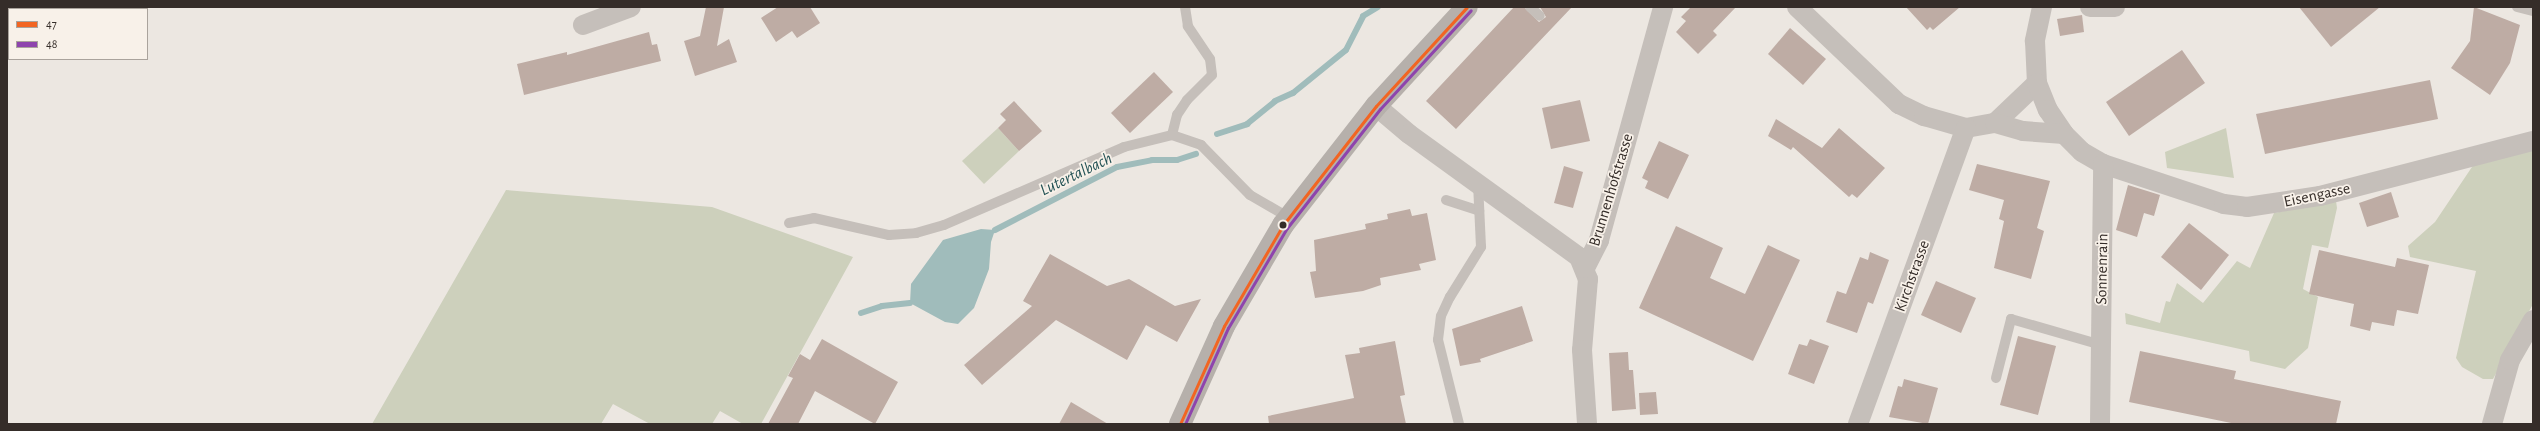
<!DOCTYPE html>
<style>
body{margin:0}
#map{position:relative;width:2540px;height:431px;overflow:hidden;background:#ece7e1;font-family:"Alegreya Sans",sans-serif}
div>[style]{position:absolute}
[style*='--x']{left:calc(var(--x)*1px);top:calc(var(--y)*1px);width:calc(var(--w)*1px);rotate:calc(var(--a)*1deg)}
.green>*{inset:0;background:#cdd0bc}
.water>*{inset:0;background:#a0bcbb}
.stream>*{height:6px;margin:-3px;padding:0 3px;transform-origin:3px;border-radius:3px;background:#a0bcbb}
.building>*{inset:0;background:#beaca4}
.lane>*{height:10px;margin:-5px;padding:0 5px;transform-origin:5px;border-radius:5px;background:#c5bfba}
.street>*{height:20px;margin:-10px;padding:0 10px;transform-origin:10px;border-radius:10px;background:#c5bfba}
.secondary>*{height:22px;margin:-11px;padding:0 11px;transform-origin:11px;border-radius:11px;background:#b6b0ab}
.bus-1>*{height:3px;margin:-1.5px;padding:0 1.5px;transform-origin:1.5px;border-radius:1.5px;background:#f26522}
.bus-2>*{height:3px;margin:-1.5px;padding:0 1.5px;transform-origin:1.5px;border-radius:1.5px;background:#8e44ad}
.dots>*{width:11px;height:11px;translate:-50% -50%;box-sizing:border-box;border:2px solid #f8f1e9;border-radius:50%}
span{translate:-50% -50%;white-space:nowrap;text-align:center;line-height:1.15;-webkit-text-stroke:3.5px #f8f1e9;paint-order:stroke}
.street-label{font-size:16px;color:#352d29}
.water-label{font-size:17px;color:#225154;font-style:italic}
.frame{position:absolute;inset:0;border:8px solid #352d29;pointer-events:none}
.legend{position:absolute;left:8px;top:8px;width:140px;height:52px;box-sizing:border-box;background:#f8f1e9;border:1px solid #aaa39c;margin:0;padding:5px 7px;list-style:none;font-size:12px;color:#352d29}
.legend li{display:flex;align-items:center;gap:8px;height:20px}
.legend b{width:20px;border:1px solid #aaa39c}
</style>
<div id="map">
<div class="green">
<i style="clip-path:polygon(998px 128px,1019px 151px,984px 184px,962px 161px)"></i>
<i style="clip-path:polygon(2226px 128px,2234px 178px,2167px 168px,2165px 152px)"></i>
<i style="clip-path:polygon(2533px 147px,2533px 304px,2493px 379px,2483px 379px,2462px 367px,2456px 358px,2476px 271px,2410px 257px,2408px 246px,2435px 222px,2476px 161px)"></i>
<i style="clip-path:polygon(506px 190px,712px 207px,853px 257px,761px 424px,743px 424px,720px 411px,712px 424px,650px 424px,613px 404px,601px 424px,372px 424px)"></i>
<i style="clip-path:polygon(2336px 201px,2337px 208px,2328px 248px,2312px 245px,2303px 289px,2318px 297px,2308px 348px,2285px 369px,2250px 361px,2249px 351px,2126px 324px,2125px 313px,2160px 323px,2166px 301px,2170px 302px,2177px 283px,2203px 303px,2237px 261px,2250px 268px,2274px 213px)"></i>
</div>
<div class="water">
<i style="clip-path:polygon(981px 229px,995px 230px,991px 242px,989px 269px,974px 308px,958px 324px,945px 322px,910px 303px,911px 284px,943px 240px)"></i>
</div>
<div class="stream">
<i style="--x:1217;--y:134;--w:32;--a:-18"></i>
<i style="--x:1247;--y:124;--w:36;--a:-39"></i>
<i style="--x:1275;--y:101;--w:20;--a:-24"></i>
<i style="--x:1293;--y:93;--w:68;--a:-39.1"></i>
<i style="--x:1346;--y:50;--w:38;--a:-63"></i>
<i style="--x:1363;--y:16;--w:17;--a:-31"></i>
<i style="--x:995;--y:230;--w:137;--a:-27.3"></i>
<i style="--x:1117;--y:167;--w:36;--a:-11"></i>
<i style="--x:1152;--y:160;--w:25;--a:0"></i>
<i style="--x:1177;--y:160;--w:20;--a:-18"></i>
<i style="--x:861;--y:313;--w:22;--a:-18"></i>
<i style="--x:882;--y:306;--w:28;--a:-6"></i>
</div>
<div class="building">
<i style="clip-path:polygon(706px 7px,724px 7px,717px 46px,729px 39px,737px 62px,695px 76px,684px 41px,700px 36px)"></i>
<i style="clip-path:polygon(778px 7px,810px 7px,820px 23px,797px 38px,792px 31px,776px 42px,761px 18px)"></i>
<i style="clip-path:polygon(1514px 7px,1524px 7px,1539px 22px,1546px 17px,1540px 7px,1572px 7px,1456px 129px,1426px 101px)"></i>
<i style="clip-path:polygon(1691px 7px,1736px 7px,1713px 31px,1717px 35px,1698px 54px,1676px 32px,1686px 21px,1681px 17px)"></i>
<i style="clip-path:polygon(1906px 7px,1960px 7px,1933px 30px,1930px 27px,1927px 30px)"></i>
<i style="clip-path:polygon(2299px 7px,2380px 7px,2331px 47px)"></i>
<i style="clip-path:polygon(2474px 7px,2520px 25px,2510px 63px,2490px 95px,2451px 68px,2470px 41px)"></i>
<i style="clip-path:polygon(2082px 15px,2084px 32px,2060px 36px,2057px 19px)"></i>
<i style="clip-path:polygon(1790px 28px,1826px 59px,1803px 85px,1768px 54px)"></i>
<i style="clip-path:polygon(649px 32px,652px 45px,657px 44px,661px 61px,524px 95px,517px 64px,567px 52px,567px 55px)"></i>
<i style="clip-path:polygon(2182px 50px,2205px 83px,2129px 136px,2106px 102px)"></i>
<i style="clip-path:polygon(1154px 72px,1173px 92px,1130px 133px,1111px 113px)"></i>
<i style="clip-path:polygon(2430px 80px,2438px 119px,2265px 154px,2256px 114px)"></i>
<i style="clip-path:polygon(1580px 100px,1590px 141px,1551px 149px,1542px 108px)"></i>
<i style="clip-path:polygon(1014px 101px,1042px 131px,1019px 151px,998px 128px,1006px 120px,1000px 114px)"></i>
<i style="clip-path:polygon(1776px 119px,1822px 148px,1839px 128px,1885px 168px,1857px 198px,1852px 194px,1849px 197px,1793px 147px,1791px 150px,1768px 136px)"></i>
<i style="clip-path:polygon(1659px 141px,1689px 155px,1668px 199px,1645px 188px,1648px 181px,1642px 178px)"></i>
<i style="clip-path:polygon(1977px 164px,2050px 181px,2037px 228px,2044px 231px,2031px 279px,1994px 268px,2004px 221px,1999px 219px,2004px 200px,1969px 190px)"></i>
<i style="clip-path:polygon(1564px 166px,1583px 172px,1573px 208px,1554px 203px)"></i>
<i style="clip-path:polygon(2128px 185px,2160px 195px,2154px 216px,2144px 213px,2137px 237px,2116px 230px)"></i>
<i style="clip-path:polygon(2391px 192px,2399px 217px,2367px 227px,2359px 203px)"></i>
<i style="clip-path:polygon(1410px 209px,1412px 216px,1427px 213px,1436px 260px,1419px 264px,1421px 270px,1380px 278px,1381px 285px,1363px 291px,1315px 298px,1310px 272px,1316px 271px,1314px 240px,1366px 229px,1365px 224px,1388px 219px,1387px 214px)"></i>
<i style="clip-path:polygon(2189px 223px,2229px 255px,2201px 290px,2161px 257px)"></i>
<i style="clip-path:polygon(1676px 226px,1723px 248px,1710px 278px,1745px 294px,1768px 245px,1800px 260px,1753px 361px,1639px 308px)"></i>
<i style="clip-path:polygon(2319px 250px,2395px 267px,2397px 258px,2429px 265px,2418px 314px,2397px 310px,2394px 326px,2372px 322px,2370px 331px,2350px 326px,2354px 304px,2309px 294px)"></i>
<i style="clip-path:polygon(1870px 252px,1889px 260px,1873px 304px,1868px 302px,1857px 333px,1826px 322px,1837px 291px,1846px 294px,1860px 257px,1868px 260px)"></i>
<i style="clip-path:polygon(1050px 254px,1107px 286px,1129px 279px,1175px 306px,1201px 299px,1177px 342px,1146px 325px,1127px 360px,1056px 320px,982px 385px,964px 365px,1032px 306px,1023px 301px)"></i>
<i style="clip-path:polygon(1936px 281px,1976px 298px,1961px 333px,1921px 315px)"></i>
<i style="clip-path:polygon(1522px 306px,1533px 341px,1480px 359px,1481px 362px,1460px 366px,1452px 329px)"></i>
<i style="clip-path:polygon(2018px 336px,2056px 346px,2038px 415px,2000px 405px)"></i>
<i style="clip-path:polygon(822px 339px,898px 382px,875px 424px,815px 391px,798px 424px,768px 424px,793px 378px,788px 376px,800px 354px,810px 360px)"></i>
<i style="clip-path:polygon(1810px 339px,1829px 346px,1814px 384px,1788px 374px,1799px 344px,1807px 346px)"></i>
<i style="clip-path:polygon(1395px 341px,1405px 395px,1400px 396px,1406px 424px,1269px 424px,1268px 416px,1354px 398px,1345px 355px,1360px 353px,1359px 348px)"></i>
<i style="clip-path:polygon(2140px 351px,2236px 371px,2234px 379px,2341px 401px,2336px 424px,2236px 424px,2129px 402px)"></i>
<i style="clip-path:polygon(1628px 352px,1629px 370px,1633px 370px,1636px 409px,1612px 411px,1609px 353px)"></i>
<i style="clip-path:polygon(1904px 379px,1938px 388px,1928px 424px,1889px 417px,1898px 386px,1902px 387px)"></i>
<i style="clip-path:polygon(1656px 392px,1658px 414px,1640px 415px,1639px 393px)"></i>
<i style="clip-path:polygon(1071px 402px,1108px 424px,1059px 424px)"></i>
</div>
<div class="lane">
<i style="--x:1530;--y:7;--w:13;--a:42"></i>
<i style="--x:2517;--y:7;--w:16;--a:14"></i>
<i style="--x:1172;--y:135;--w:21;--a:-76"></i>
<i style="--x:1177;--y:115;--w:18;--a:-56"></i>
<i style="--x:1187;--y:100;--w:35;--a:-45"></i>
<i style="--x:1212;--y:75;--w:16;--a:-97"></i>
<i style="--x:1210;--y:59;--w:40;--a:-124"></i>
<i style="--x:1188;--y:26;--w:19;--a:-99"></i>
<i style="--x:1446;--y:200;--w:35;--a:18"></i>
<i style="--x:789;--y:223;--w:25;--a:-11"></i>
<i style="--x:814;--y:218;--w:77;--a:12.8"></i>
<i style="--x:889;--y:235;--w:27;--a:-4"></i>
<i style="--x:916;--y:233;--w:29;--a:-16"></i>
<i style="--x:944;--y:225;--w:196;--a:-23.4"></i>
<i style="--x:1124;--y:147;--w:49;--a:-14"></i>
<i style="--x:1172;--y:135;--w:31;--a:19"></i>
<i style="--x:1201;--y:145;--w:70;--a:45.6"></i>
<i style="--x:1250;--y:195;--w:44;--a:30.1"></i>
<i style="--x:1996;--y:378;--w:61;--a:-75.7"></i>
<i style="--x:2011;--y:319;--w:94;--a:16.1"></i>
<i style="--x:1459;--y:424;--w:87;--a:-104"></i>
<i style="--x:1438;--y:340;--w:24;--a:-83"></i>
<i style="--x:1441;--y:316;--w:21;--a:-65"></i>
<i style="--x:1450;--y:297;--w:59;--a:-58.2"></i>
<i style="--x:1481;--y:247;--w:64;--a:-92.7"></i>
</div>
<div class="street">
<i style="--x:1797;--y:7;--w:141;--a:43.6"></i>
<i style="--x:1899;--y:104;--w:28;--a:26"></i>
<i style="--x:1924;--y:116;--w:44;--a:15.9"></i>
<i style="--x:1966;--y:128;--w:29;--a:-10"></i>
<i style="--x:1995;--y:123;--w:58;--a:-43.6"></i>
<i style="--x:2042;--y:7;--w:35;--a:102"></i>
<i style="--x:2035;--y:41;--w:42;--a:87.3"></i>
<i style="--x:2037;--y:83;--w:29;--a:68"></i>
<i style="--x:2048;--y:110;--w:29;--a:56"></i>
<i style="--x:2064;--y:134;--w:25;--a:45"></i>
<i style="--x:2082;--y:152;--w:24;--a:30"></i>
<i style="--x:2103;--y:164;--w:127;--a:18.3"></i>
<i style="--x:2224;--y:204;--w:23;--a:7"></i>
<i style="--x:2247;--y:207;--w:74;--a:-8.6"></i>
<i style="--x:2320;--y:196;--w:220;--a:-14.5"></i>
<i style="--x:2090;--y:7;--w:25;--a:0"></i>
<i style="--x:583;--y:25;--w:51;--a:-20.6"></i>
<i style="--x:1376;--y:106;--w:43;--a:40.3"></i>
<i style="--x:1409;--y:134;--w:210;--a:35.9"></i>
<i style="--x:1579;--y:257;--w:24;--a:68"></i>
<i style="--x:1588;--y:279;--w:71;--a:94.8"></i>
<i style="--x:1582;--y:350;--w:74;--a:86.1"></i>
<i style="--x:1995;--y:123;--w:29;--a:16"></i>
<i style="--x:2023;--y:131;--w:41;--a:4.2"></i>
<i style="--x:1585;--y:268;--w:31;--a:-63"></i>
<i style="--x:1599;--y:240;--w:242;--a:-74.6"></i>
<i style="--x:1858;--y:424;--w:315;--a:-70"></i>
<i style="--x:2100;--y:424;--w:260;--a:-89.3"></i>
<i style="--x:2492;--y:424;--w:66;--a:-74.3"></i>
<i style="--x:2510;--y:360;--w:46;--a:-60.1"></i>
</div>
<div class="secondary">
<i style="--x:1180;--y:424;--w:107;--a:-65.8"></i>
<i style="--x:1224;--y:326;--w:117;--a:-59.7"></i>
<i style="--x:1283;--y:225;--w:151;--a:-52"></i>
<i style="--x:1376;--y:106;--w:134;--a:-47.4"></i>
</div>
<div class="bus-1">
<i style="--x:1180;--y:424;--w:107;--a:-65.8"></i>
<i style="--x:1224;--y:326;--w:117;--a:-59.7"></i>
<i style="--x:1283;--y:225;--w:151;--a:-52"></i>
<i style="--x:1376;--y:106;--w:134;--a:-47.4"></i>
</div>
<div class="bus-2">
<i style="--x:1185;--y:424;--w:105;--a:-65.9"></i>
<i style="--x:1228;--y:328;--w:116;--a:-59.5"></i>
<i style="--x:1287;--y:228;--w:151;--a:-52"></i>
<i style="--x:1380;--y:109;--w:134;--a:-47.4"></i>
</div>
<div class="dots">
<i style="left:1283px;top:225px;background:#352d29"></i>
</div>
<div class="street-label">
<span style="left:1611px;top:190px;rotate:-73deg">Brunnenhofstrasse</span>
<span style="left:2317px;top:195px;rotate:-12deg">Eisengasse</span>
<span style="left:2102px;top:269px;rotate:-89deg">Sonnenrain</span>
<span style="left:1912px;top:276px;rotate:-70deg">Kirchstrasse</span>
</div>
<div class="water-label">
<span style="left:1076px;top:174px;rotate:-26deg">Lutertalbach</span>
</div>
<div class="frame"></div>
<ul class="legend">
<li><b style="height:5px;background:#f26522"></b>47</li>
<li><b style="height:5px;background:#8e44ad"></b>48</li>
</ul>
</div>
